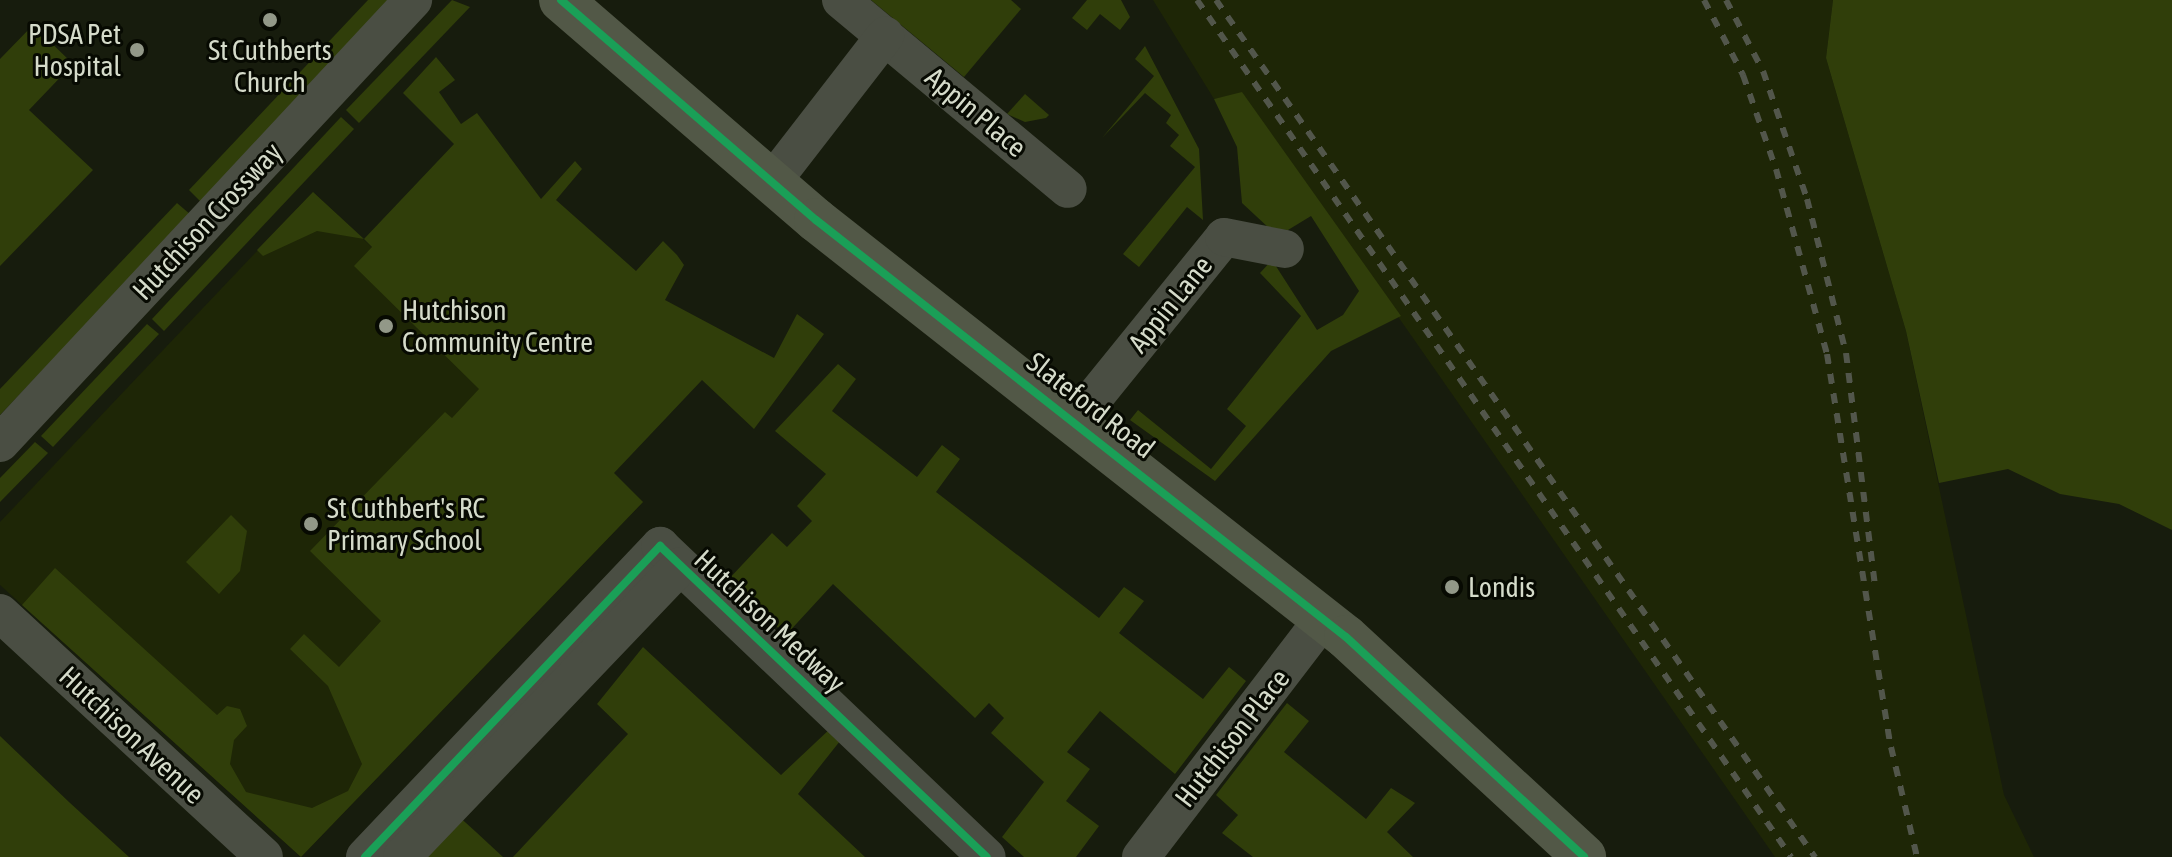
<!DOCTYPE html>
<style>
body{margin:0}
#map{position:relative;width:2172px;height:857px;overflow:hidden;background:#171c0d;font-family:"Asap Condensed",sans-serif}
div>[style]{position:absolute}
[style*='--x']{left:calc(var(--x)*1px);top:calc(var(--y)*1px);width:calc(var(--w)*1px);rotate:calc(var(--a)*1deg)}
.built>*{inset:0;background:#1e2606}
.green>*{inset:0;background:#303e0a}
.street>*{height:38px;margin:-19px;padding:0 19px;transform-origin:19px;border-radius:19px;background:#4a4e43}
.primary>*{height:44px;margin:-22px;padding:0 22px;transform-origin:22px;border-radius:22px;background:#525847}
.rail>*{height:6px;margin-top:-3px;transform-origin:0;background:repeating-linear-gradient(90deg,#52564b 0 10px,transparent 0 20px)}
.cycleway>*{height:8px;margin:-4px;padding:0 4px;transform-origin:4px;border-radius:4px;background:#1a9f57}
.dots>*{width:22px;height:22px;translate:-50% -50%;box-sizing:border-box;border:4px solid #070a02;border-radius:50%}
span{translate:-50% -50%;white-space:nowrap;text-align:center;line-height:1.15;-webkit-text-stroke:6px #070a02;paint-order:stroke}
.poi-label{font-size:28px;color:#d5dbca}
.right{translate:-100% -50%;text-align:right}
.left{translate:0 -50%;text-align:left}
.street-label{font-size:28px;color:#d5dbca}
</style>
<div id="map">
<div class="built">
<i style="clip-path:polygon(1153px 0,1833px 0,1826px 58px,1906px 331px,2004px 795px,2034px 857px,1775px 857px,1242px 93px,1214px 99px)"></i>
<i style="clip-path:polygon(313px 192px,643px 502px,301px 857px,0 585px,0 522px)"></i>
</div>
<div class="green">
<i style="clip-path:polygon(368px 0,390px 0,201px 202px,189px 190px)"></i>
<i style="clip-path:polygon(452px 0,470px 7px,359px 123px,346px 110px)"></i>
<i style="clip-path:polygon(871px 0,1011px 0,1021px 9px,964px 77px)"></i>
<i style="clip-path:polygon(1087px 0,1121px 0,1130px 17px,1120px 30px,1100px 14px,1087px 30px,1072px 18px)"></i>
<i style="clip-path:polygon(1833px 0,2172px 0,2172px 530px,2119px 504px,2060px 494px,2008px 469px,1939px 483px,1906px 331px,1826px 58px)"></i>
<i style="clip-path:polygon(33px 25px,73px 64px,29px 110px,93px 170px,0 266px,0 59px)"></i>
<i style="clip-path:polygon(1145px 46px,1199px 149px,1203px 220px,1187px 207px,1139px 267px,1123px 254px,1195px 167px,1170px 146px,1179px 135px,1166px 123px,1171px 115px,1145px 93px,1102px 138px,1154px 76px,1135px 59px)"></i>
<i style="clip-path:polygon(436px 57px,455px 80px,439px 92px,461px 124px,477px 113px,541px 199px,575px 161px,582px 169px,556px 200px,636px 271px,663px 241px,677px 255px,684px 265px,665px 300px,774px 358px,797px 314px,824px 334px,754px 429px,702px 380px,614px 473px,643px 502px,301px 857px,22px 605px,55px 568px,217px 715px,227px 706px,240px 709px,247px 726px,234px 740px,230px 764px,246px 792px,312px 808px,348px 791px,362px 764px,328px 686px,290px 649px,304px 634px,339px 667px,381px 621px,310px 551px,445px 412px,452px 418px,479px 389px,354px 266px,372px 247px,364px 239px,317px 231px,263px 256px,257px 250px,313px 192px,364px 239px,454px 144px,403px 93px)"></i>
<i style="clip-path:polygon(1242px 92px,1401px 316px,1331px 351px,1215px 481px,1130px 420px,1138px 410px,1211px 469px,1246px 426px,1227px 409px,1301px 316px,1260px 273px,1272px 260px,1317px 330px,1343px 315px,1359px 291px,1311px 216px,1288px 230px,1270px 229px,1242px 203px,1237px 147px,1214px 99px)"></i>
<i style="clip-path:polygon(1025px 94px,1049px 115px,1046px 118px,1025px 122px,1007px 114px)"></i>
<i style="clip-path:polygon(341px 117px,354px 129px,164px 331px,152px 319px)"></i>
<i style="clip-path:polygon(177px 203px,191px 215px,0 415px,0 389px)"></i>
<i style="clip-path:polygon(147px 324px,159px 334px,53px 447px,41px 436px)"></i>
<i style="clip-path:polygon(838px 364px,856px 379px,832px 411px,917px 477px,942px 445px,960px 459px,936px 492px,1099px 618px,1124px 587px,1144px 601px,1119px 633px,1203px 699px,1229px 667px,1246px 681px,1175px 774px,1100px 711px,1067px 752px,1090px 769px,1066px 801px,1099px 826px,1076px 857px,1024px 857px,1002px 837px,1044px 782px,991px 733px,1004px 718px,989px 703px,975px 718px,833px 584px,786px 635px,727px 581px,772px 533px,787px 547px,812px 521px,797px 506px,826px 474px,775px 431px)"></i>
<i style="clip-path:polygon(35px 442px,48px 453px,0 502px,0 478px)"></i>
<i style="clip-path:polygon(231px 515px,247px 531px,240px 571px,219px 594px,186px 562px)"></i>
<i style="clip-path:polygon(643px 647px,781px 775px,832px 727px,844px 736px,798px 794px,865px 857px,513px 857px,628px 734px,597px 704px)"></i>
<i style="clip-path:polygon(1287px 703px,1309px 721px,1284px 752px,1366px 819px,1391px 788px,1415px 803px,1387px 832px,1413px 857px,1253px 857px,1222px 833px,1238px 815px,1216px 795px)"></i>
<i style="clip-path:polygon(0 736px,69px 802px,129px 857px,0 857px)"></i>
<i style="clip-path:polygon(455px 813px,476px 832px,503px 857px,414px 857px)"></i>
</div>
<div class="street">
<i style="--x:841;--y:0;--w:295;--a:39.8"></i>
<i style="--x:772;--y:182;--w:185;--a:-52.3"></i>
<i style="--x:1076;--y:420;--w:235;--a:-51"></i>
<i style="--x:1224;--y:237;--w:62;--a:11.1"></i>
<i style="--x:0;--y:443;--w:606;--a:-47.01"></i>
<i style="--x:0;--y:613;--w:359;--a:42.7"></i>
<i style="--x:365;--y:857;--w:429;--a:-46.5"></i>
<i style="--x:660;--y:546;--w:451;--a:43.6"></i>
<i style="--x:402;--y:857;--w:402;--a:-46.3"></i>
<i style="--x:1141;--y:857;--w:300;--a:-52.6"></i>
</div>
<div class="primary">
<i style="--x:561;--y:0;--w:337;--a:40.8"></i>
<i style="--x:816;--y:220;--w:674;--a:38.2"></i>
<i style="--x:1346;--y:637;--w:324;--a:42.7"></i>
</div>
<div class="rail">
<i style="--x:1197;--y:0;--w:1043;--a:55.27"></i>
<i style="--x:1216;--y:0;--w:1046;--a:55.05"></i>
<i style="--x:1704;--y:0;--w:85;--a:62.5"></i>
<i style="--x:1743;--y:75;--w:100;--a:70.7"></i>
<i style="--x:1776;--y:169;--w:192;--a:74.6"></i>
<i style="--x:1827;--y:354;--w:398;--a:80.8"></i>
<i style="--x:1891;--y:747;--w:113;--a:76.7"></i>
<i style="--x:1726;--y:0;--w:80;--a:62.5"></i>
<i style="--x:1763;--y:71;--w:135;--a:71"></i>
<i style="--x:1807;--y:199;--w:159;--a:75.8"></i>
<i style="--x:1846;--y:353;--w:234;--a:82.9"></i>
</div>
<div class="cycleway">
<i style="--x:561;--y:0;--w:337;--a:40.8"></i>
<i style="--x:816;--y:220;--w:674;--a:38.2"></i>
<i style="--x:1346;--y:637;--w:324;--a:42.7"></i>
<i style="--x:365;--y:857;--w:429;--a:-46.5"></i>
<i style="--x:660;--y:546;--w:451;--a:43.6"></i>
</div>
<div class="dots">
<i style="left:270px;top:20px;background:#929888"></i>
<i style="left:137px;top:50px;background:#929888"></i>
<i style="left:386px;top:326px;background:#929888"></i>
<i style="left:311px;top:524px;background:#929888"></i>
<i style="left:1452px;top:587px;background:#929888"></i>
</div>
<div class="poi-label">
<span class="right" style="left:121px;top:50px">PDSA Pet<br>Hospital</span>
<span style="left:270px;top:66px">St Cuthberts<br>Church</span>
<span class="left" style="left:402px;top:326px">Hutchison<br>Community Centre</span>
<span class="left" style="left:327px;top:524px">St Cuthbert's RC<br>Primary School</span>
<span class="left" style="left:1468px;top:587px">Londis</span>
</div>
<div class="street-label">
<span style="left:976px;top:112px;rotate:40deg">Appin Place</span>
<span style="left:207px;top:221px;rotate:-47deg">Hutchison Crossway</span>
<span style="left:1170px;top:304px;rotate:-51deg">Appin Lane</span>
<span style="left:1091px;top:405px;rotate:38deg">Slateford Road</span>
<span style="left:770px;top:621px;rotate:43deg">Hutchison Medway</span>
<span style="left:132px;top:735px;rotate:43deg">Hutchison Avenue</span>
<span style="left:1232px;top:738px;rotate:-52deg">Hutchison Place</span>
</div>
</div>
